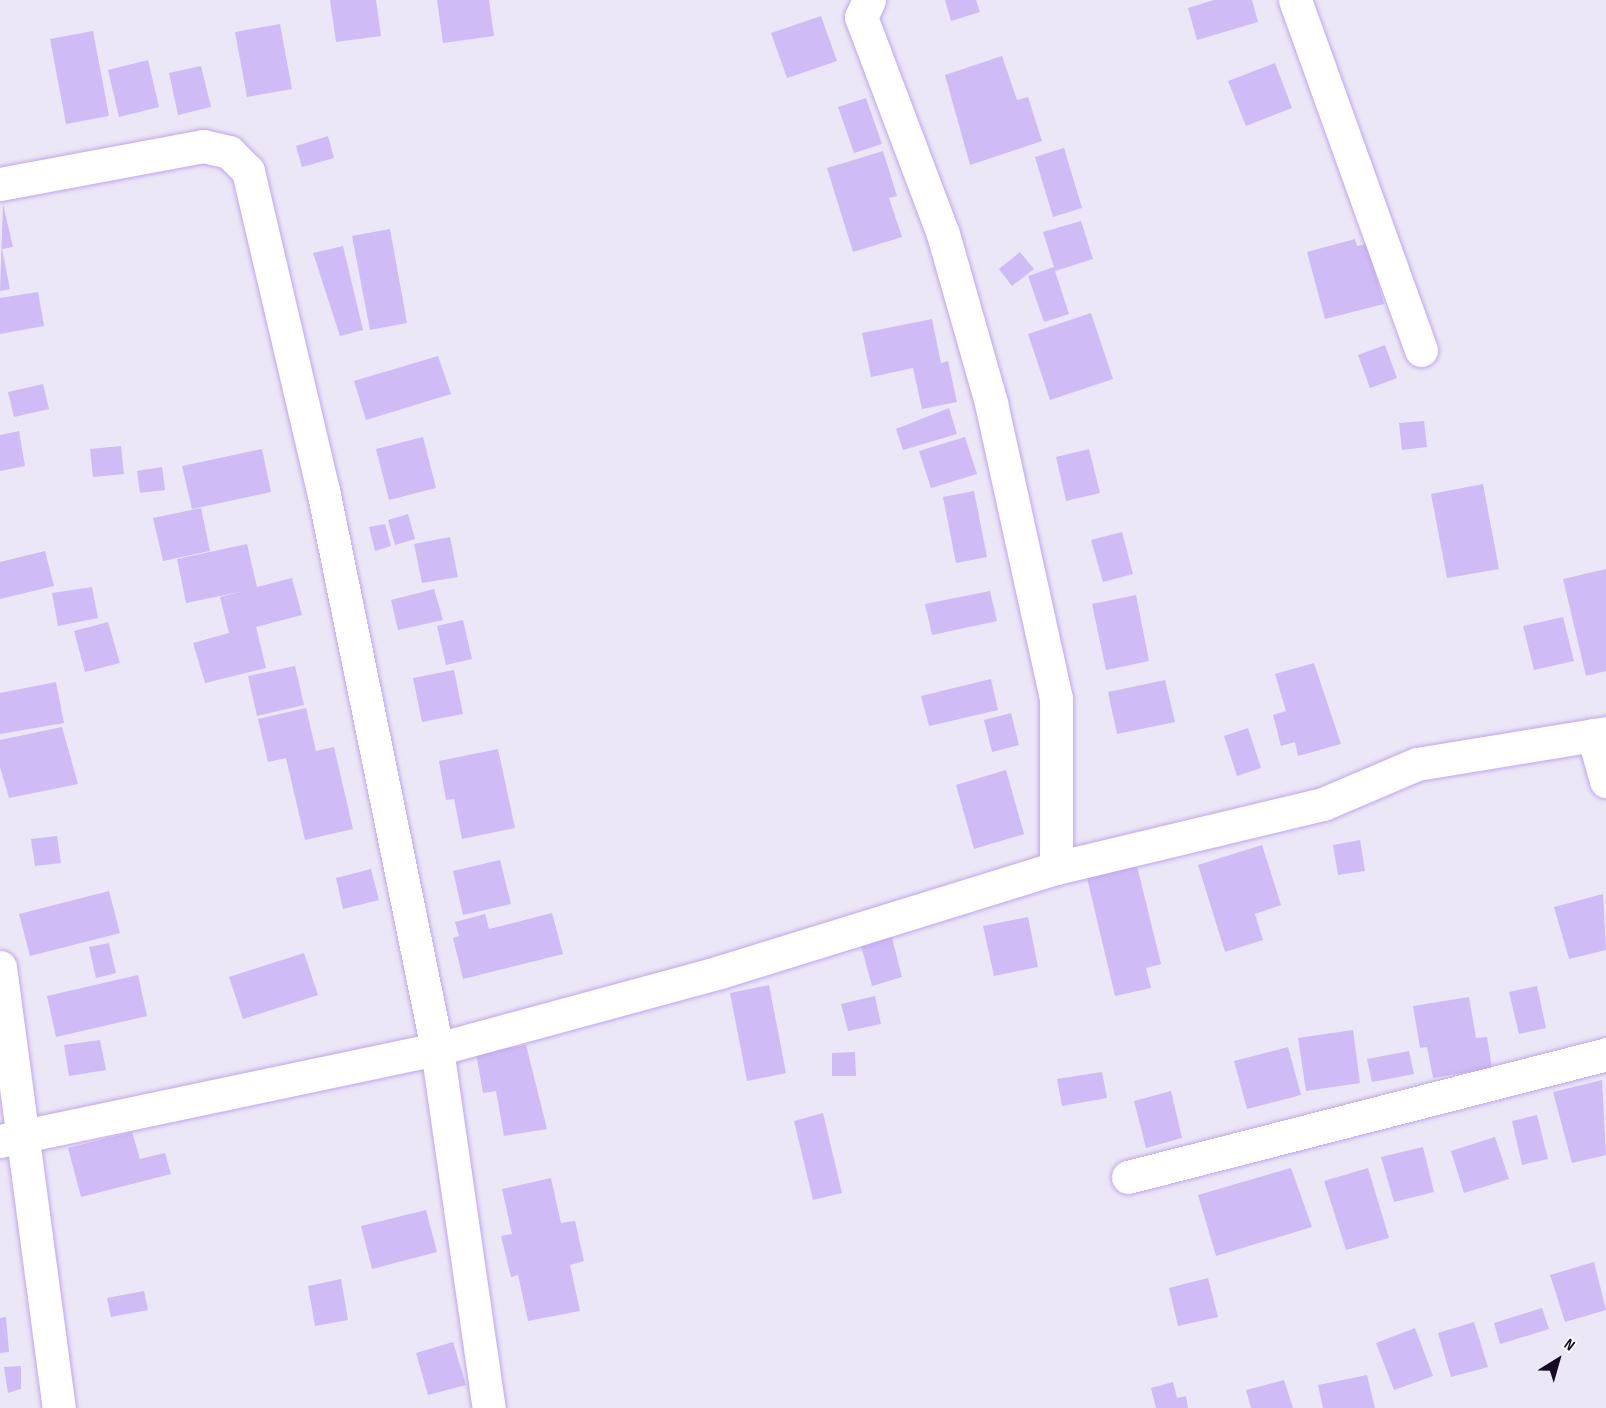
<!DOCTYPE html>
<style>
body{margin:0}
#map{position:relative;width:1606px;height:1408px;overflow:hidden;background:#ece7f6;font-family:"Sofia Sans Condensed",sans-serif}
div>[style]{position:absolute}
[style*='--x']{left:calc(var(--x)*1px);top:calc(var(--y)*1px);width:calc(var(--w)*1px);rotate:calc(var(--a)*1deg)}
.building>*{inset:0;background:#cfbbf5}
.roads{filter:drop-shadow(0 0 2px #c0a5f0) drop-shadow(0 0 2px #c0a5f0)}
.street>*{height:33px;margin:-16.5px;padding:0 16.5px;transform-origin:16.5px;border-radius:16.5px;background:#fff}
span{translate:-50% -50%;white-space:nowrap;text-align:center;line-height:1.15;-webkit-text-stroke:6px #fff;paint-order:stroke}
.north{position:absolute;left:1528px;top:1330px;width:60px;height:60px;-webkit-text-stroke:4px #fff;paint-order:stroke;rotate:37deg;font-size:16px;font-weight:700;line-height:24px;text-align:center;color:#150924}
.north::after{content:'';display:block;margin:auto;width:21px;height:27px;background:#150924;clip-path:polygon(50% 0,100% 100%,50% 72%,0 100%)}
</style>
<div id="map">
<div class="building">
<i style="clip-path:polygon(330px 0,376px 0,381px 36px,336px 42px)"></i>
<i style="clip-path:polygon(437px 0,489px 0,494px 36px,443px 43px)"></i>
<i style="clip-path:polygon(945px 0,976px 0,980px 12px,951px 21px)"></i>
<i style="clip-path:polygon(1214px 0,1252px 0,1258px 22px,1197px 40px,1188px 8px)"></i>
<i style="clip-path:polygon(821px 16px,837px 61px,787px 78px,771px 33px)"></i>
<i style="clip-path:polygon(280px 24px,292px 89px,247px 97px,235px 32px)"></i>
<i style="clip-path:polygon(93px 31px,109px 116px,66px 124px,50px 39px)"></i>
<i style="clip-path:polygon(1002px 56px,1017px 100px,1028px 97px,1042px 141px,970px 165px,945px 75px)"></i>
<i style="clip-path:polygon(148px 60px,159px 107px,119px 117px,108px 70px)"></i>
<i style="clip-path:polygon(1275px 63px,1292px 108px,1246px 126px,1228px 81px)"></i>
<i style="clip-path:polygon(201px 66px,211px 107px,178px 115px,169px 73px)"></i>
<i style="clip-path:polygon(866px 98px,882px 144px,854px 153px,838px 107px)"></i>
<i style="clip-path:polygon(328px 136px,334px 158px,302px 167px,296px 146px)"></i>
<i style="clip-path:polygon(1064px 148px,1082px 208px,1053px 217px,1035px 157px)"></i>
<i style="clip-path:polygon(883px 151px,897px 196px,889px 198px,902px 237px,853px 252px,827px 168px)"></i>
<i style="clip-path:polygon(3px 204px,13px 247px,2px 249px,10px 289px,0 291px)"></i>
<i style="clip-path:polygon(1081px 221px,1093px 259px,1055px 271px,1069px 314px,1044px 322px,1028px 276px,1054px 267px,1043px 232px)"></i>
<i style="clip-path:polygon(390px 229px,407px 323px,370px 330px,352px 236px)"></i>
<i style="clip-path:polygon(1355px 239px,1357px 246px,1367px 244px,1384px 304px,1325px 319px,1307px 252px)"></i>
<i style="clip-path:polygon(343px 246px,363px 330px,340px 336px,313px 253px)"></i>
<i style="clip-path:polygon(1020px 252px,1034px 269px,1012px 286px,999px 269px)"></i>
<i style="clip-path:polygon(38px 292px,44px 326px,0 334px,0 298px)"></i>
<i style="clip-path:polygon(1091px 313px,1113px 379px,1050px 400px,1028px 334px)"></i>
<i style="clip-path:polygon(932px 319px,941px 363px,948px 361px,957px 402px,922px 409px,913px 368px,871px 377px,862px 333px)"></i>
<i style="clip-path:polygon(1385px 345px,1397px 378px,1370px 388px,1358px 355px)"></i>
<i style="clip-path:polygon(438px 356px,451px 394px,366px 420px,354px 381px)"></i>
<i style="clip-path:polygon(43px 384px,49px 409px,14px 417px,8px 392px)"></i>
<i style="clip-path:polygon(949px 408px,957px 434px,903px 450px,896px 429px)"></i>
<i style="clip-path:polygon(1424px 421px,1427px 447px,1402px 450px,1399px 423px)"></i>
<i style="clip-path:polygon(19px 431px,25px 466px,0 471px,0 435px)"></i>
<i style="clip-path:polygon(423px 437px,436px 488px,389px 500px,376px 449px)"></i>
<i style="clip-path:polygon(965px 437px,977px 474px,931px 488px,919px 451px)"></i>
<i style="clip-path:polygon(121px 446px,124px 474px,93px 477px,90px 449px)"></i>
<i style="clip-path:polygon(262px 449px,271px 492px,192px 509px,182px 466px)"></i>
<i style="clip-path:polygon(1089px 449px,1100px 493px,1066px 501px,1056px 457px)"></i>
<i style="clip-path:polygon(162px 467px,165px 490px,140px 493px,137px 471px)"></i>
<i style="clip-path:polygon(1483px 484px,1499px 569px,1447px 578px,1431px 494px)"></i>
<i style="clip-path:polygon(974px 491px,987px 557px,956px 563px,943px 497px)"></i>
<i style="clip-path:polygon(201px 508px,210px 551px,163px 561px,153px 518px)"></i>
<i style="clip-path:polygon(408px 514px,415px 539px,395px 545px,388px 520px)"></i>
<i style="clip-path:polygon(385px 524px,391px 546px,375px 551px,369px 527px)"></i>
<i style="clip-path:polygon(1122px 532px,1133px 574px,1103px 582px,1091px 540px)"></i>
<i style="clip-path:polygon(450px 537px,458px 577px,422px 583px,414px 544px)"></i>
<i style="clip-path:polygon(247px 544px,257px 587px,292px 578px,302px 615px,256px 627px,266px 668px,205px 683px,193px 643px,229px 633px,220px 597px,244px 591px,186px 603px,177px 559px)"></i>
<i style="clip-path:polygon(45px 551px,54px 586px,0 599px,0 562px)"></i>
<i style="clip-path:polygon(1606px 569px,1606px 671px,1586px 676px,1563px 579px)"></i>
<i style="clip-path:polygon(92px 587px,98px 618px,58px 626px,52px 593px)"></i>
<i style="clip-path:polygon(434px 589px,443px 620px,398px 630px,391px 600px)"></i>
<i style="clip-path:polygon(990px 591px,997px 621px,932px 635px,925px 604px)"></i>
<i style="clip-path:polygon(1136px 595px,1149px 661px,1106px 670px,1092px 604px)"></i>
<i style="clip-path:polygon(1563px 617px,1574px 661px,1534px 670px,1523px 626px)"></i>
<i style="clip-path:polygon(463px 620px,472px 659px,446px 665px,437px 626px)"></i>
<i style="clip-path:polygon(108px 622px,120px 663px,85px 672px,74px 631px)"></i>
<i style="clip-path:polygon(1314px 663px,1341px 744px,1298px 756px,1295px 742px,1281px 746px,1273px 715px,1286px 711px,1275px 674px)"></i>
<i style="clip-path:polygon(295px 666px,304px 705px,257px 716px,248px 676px)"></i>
<i style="clip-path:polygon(454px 670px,463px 714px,422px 722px,413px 678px)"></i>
<i style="clip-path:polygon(991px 679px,998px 710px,929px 726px,921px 696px)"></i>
<i style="clip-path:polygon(1165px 680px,1175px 722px,1117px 734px,1108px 692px)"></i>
<i style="clip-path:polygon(56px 682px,64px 723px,0 734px,0 693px)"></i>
<i style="clip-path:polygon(306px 708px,316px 751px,334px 747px,353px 829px,305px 840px,286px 758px,268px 762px,258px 719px)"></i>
<i style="clip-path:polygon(1011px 713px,1019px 745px,992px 752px,984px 720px)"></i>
<i style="clip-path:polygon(62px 727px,78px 784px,9px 798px,0 767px,0 740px)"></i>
<i style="clip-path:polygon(1248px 728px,1261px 768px,1237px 776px,1224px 736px)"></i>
<i style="clip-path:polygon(498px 749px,515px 828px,462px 839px,454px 799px,446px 800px,439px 761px)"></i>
<i style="clip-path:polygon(1006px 770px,1024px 834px,974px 849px,956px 785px)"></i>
<i style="clip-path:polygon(57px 836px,61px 863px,35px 866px,31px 839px)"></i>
<i style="clip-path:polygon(1360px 840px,1365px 871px,1338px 875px,1333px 845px)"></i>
<i style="clip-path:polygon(1262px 845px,1281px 905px,1255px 914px,1263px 940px,1225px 952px,1198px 865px)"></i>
<i style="clip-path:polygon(500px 860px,511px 904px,463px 915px,453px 871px)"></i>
<i style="clip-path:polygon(1137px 866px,1161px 964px,1146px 968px,1151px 988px,1115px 996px,1087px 878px)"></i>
<i style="clip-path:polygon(371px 869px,379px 900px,343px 909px,336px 878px)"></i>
<i style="clip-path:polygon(109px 891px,120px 933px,30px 956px,19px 914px)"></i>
<i style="clip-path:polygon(1603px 894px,1606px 950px,1569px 959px,1554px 907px)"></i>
<i style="clip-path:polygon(552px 913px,563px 954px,463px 979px,453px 938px,459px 936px,455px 922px,485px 914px,489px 929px)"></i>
<i style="clip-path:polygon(1028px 917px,1038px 967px,994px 976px,983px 926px)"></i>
<i style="clip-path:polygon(891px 934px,902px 977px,872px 986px,860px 942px)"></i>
<i style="clip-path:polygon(109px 943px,116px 973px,96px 978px,89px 947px)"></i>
<i style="clip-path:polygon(304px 953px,318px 995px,243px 1019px,229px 977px)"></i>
<i style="clip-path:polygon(138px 975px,147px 1016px,56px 1037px,47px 996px)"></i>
<i style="clip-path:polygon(769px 985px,786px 1073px,747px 1081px,730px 993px)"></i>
<i style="clip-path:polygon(1537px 986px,1546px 1028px,1519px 1034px,1509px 992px)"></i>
<i style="clip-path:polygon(875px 996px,881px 1024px,848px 1031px,841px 1004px)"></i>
<i style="clip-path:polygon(1469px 997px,1476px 1038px,1487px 1037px,1492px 1068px,1433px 1078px,1427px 1047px,1420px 1048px,1413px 1006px)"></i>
<i style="clip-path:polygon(1353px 1030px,1360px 1083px,1306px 1091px,1298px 1038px)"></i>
<i style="clip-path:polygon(100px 1040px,106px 1070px,69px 1076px,64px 1045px)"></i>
<i style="clip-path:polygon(526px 1045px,547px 1129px,504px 1136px,496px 1091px,483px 1093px,476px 1053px)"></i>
<i style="clip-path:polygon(1288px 1047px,1301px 1095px,1247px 1109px,1234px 1061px)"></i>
<i style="clip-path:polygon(1409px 1051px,1414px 1074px,1372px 1082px,1367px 1059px)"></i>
<i style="clip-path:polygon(855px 1052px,856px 1076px,832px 1076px,832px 1053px)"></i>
<i style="clip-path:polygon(1102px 1072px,1107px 1098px,1062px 1106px,1057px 1079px)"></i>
<i style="clip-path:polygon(1602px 1080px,1606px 1155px,1572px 1163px,1553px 1092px)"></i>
<i style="clip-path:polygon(1171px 1091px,1182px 1138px,1146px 1148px,1134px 1101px)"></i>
<i style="clip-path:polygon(823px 1113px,842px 1193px,813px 1200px,794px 1121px)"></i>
<i style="clip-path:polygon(1537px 1115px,1548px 1159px,1522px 1165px,1512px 1121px)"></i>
<i style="clip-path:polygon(132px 1132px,140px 1159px,165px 1153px,171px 1174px,81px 1197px,68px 1148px)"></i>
<i style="clip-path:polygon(1495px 1137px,1509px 1179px,1464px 1193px,1451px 1151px)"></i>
<i style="clip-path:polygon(1423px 1147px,1434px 1192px,1394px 1202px,1381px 1157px)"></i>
<i style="clip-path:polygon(1291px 1168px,1312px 1227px,1216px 1256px,1198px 1195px)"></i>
<i style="clip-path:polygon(1368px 1168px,1389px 1238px,1346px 1250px,1324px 1181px)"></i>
<i style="clip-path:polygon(551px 1178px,561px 1223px,575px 1221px,584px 1261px,570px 1265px,580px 1311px,528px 1321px,518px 1275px,511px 1277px,501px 1236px,512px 1234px,502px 1189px)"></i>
<i style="clip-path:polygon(426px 1210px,437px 1252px,372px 1269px,361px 1226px)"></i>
<i style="clip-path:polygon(1594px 1262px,1606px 1310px,1565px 1322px,1550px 1275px)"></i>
<i style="clip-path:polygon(1208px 1278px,1218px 1317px,1178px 1326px,1169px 1288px)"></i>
<i style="clip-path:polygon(341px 1279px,348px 1320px,315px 1326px,308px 1286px)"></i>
<i style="clip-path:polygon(144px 1291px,148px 1310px,111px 1317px,107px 1298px)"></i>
<i style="clip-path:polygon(1542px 1308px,1549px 1329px,1500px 1344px,1494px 1323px)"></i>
<i style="clip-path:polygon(6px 1317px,9px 1352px,0 1353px,0 1318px)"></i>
<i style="clip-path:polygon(1474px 1322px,1488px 1367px,1451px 1377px,1438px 1333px)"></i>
<i style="clip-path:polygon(1415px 1328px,1433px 1376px,1394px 1390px,1376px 1343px)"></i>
<i style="clip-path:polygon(453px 1342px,466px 1385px,428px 1395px,416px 1353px)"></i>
<i style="clip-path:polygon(21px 1366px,21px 1389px,8px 1393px,4px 1367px)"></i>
<i style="clip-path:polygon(1367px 1375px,1375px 1408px,1323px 1408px,1318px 1385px)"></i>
<i style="clip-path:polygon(1284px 1380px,1293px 1408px,1251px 1408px,1246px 1390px)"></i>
<i style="clip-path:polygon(1173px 1382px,1177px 1398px,1186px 1396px,1188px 1408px,1156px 1408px,1151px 1388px)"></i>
</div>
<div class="roads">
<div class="street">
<i style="--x:869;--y:0;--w:19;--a:115"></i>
<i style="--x:861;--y:17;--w:232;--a:69.3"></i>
<i style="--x:943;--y:234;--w:176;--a:74.1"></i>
<i style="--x:991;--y:403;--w:302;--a:77.6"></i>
<i style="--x:1056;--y:698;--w:170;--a:90"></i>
<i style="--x:1295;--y:0;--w:372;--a:70.2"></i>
<i style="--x:0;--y:184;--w:207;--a:-10.6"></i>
<i style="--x:203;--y:146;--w:27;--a:13"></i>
<i style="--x:229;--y:152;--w:27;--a:45"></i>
<i style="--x:248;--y:171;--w:328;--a:76.8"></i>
<i style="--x:323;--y:490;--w:571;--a:78.47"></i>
<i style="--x:437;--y:1049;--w:363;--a:81.8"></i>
<i style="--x:1593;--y:735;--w:48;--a:74.2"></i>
<i style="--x:0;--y:967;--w:445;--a:82.4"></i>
<i style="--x:0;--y:1141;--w:447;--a:-11.9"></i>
<i style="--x:437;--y:1049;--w:293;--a:-15.2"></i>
<i style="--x:720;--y:972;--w:352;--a:-17.2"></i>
<i style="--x:1056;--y:868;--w:275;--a:-13.5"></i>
<i style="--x:1323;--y:804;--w:102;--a:-23.1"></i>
<i style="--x:1417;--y:764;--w:192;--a:-9.3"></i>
<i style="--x:1128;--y:1177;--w:494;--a:-14.4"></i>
</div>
</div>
<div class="north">N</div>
</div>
